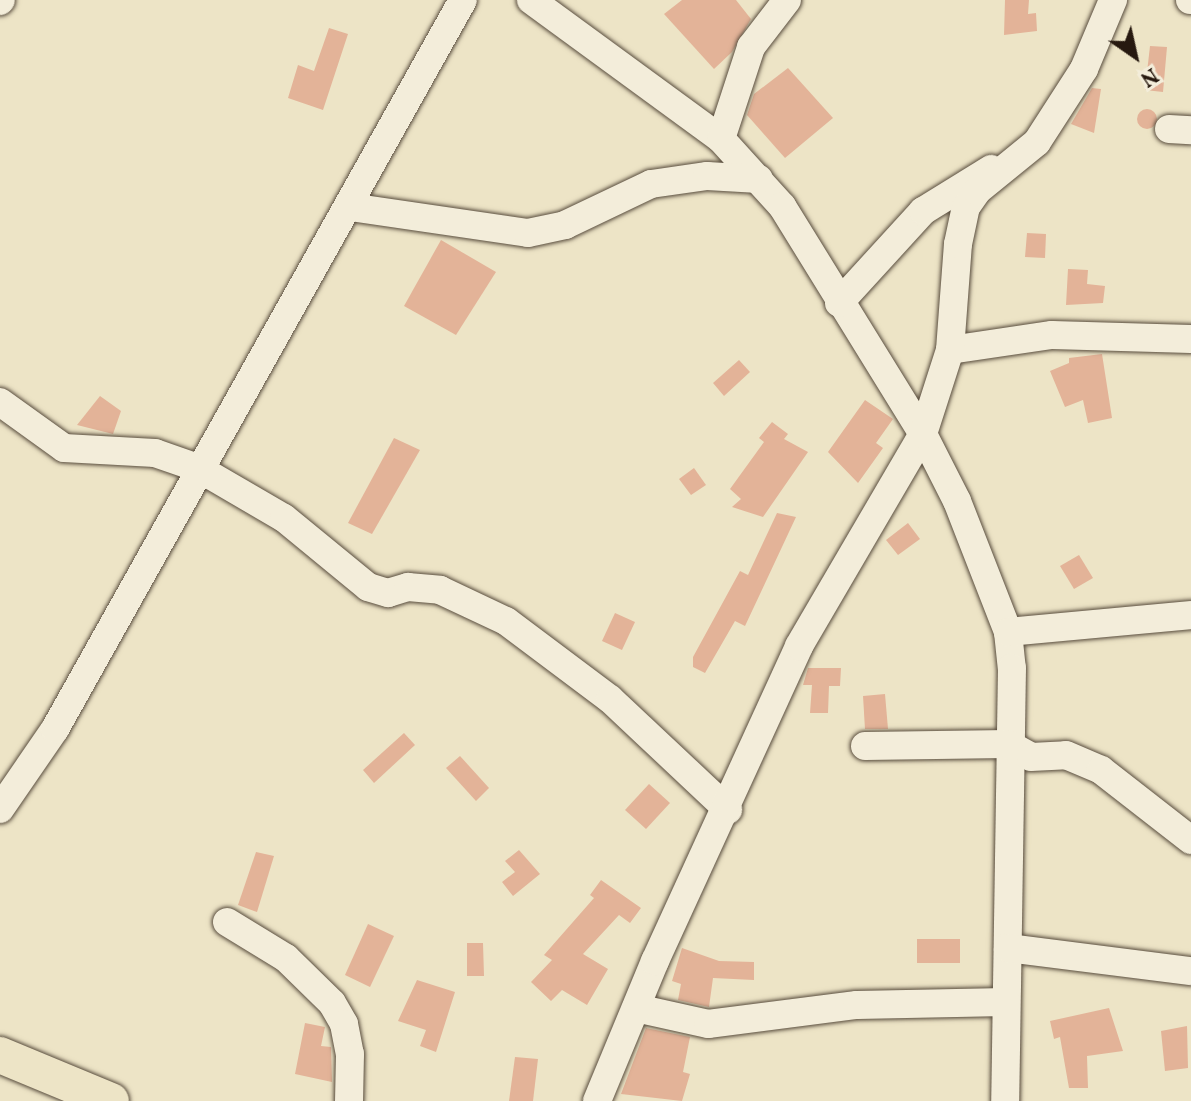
<!DOCTYPE html>
<style>
body{margin:0}
#map{position:relative;width:1191px;height:1101px;overflow:hidden;background:#ede4c6;font-family:Vollkorn,serif}
div>[style]{position:absolute}
[style*='--x']{left:calc(var(--x)*1px);top:calc(var(--y)*1px);width:calc(var(--w)*1px);rotate:calc(var(--a)*1deg)}
.building>*{inset:0;background:#e3b398}
.round{border-radius:50%}
.roads{filter:drop-shadow(0 0 2px #584c3d) drop-shadow(0 0 2px #584c3d)}
.minor>*{height:28px;margin:-14px;padding:0 14px;transform-origin:14px;border-radius:14px;background:#f3edda}
.major>*{height:36px;margin:-18px;padding:0 18px;transform-origin:18px;border-radius:18px;background:#ede4c6}
span{translate:-50% -50%;white-space:nowrap;text-align:center;line-height:1.15;-webkit-text-stroke:6px #f3edda;paint-order:stroke}
.north{position:absolute;left:1095px;top:16px;width:80px;height:80px;-webkit-text-stroke:6px #f3edda;paint-order:stroke;rotate:146deg;font-size:22px;font-weight:700;line-height:32px;text-align:center;color:#27190f}
.north::after{content:'';display:block;margin:auto;width:28px;height:36px;background:#27190f;clip-path:polygon(50% 0,100% 100%,50% 72%,0 100%)}
</style>
<div id="map">
<div class="building">
<i style="clip-path:polygon(682px 0,736px 0,751px 19px,732px 52px,714px 69px,664px 14px)"></i>
<i style="clip-path:polygon(1005px 0,1029px 0,1028px 14px,1036px 13px,1037px 31px,1004px 35px)"></i>
<i style="clip-path:polygon(329px 28px,348px 34px,323px 110px,288px 98px,298px 65px,314px 71px)"></i>
<i style="clip-path:polygon(1150px 46px,1167px 47px,1163px 92px,1145px 90px)"></i>
<i style="clip-path:polygon(788px 68px,833px 118px,785px 158px,747px 115px,754px 94px)"></i>
<i style="clip-path:polygon(1092px 88px,1101px 89px,1094px 133px,1071px 124px)"></i>
<i class="round" style="left:1137px;top:109px;width:20px;height:20px"></i>
<i style="clip-path:polygon(1027px 233px,1046px 234px,1045px 258px,1025px 257px)"></i>
<i style="clip-path:polygon(441px 240px,496px 272px,456px 335px,404px 306px)"></i>
<i style="clip-path:polygon(1068px 269px,1088px 270px,1087px 284px,1105px 286px,1103px 303px,1066px 305px)"></i>
<i style="clip-path:polygon(1102px 354px,1112px 418px,1088px 423px,1083px 400px,1065px 407px,1050px 371px,1069px 363px,1069px 358px)"></i>
<i style="clip-path:polygon(739px 360px,750px 372px,724px 396px,713px 383px)"></i>
<i style="clip-path:polygon(100px 396px,121px 411px,113px 434px,77px 425px)"></i>
<i style="clip-path:polygon(865px 400px,893px 419px,876px 443px,883px 448px,858px 483px,828px 452px)"></i>
<i style="clip-path:polygon(772px 422px,788px 434px,784px 439px,808px 452px,763px 517px,732px 507px,741px 499px,730px 489px,764px 442px,759px 438px)"></i>
<i style="clip-path:polygon(394px 438px,420px 450px,372px 534px,348px 523px)"></i>
<i style="clip-path:polygon(694px 468px,706px 485px,691px 495px,679px 479px)"></i>
<i style="clip-path:polygon(777px 513px,796px 517px,745px 626px,735px 621px,705px 673px,693px 667px,693px 657px,740px 571px,748px 575px)"></i>
<i style="clip-path:polygon(908px 523px,920px 539px,898px 555px,886px 540px)"></i>
<i style="clip-path:polygon(1079px 555px,1093px 578px,1074px 589px,1060px 566px)"></i>
<i style="clip-path:polygon(615px 613px,635px 622px,622px 650px,602px 641px)"></i>
<i style="clip-path:polygon(808px 668px,841px 668px,840px 686px,829px 686px,828px 713px,810px 713px,812px 685px,803px 685px)"></i>
<i style="clip-path:polygon(885px 694px,888px 729px,865px 729px,863px 696px)"></i>
<i style="clip-path:polygon(404px 733px,415px 745px,374px 783px,363px 770px)"></i>
<i style="clip-path:polygon(460px 756px,489px 788px,476px 801px,446px 768px)"></i>
<i style="clip-path:polygon(649px 784px,670px 803px,646px 829px,625px 810px)"></i>
<i style="clip-path:polygon(519px 850px,540px 874px,513px 896px,502px 882px,515px 872px,505px 861px)"></i>
<i style="clip-path:polygon(256px 852px,274px 856px,257px 912px,238px 905px)"></i>
<i style="clip-path:polygon(601px 880px,641px 908px,630px 923px,619px 915px,583px 954px,608px 969px,587px 1005px,562px 990px,551px 1001px,531px 982px,552px 960px,544px 955px,594px 898px,590px 895px)"></i>
<i style="clip-path:polygon(368px 924px,394px 936px,370px 987px,345px 975px)"></i>
<i style="clip-path:polygon(917px 939px,960px 939px,960px 963px,917px 963px)"></i>
<i style="clip-path:polygon(467px 943px,483px 943px,484px 976px,467px 976px)"></i>
<i style="clip-path:polygon(682px 948px,719px 961px,754px 962px,754px 980px,713px 978px,709px 1007px,678px 1000px,681px 984px,672px 981px)"></i>
<i style="clip-path:polygon(417px 980px,455px 992px,436px 1052px,420px 1046px,426px 1030px,398px 1021px)"></i>
<i style="clip-path:polygon(1109px 1008px,1123px 1051px,1087px 1056px,1088px 1088px,1069px 1088px,1060px 1037px,1054px 1039px,1050px 1021px)"></i>
<i style="clip-path:polygon(305px 1023px,325px 1027px,321px 1046px,331px 1047px,332px 1082px,295px 1074px)"></i>
<i style="clip-path:polygon(1187px 1026px,1188px 1068px,1165px 1071px,1161px 1031px)"></i>
<i style="clip-path:polygon(646px 1028px,690px 1037px,683px 1072px,690px 1074px,682px 1101px,621px 1094px)"></i>
<i style="clip-path:polygon(515px 1057px,538px 1059px,533px 1101px,509px 1101px)"></i>
</div>
<div class="roads">
<div class="minor">
<i style="--x:531;--y:0;--w:235;--a:36.2"></i>
<i style="--x:721;--y:139;--w:91;--a:47.7"></i>
<i style="--x:782;--y:206;--w:268;--a:58.3"></i>
<i style="--x:923;--y:434;--w:75;--a:63.1"></i>
<i style="--x:957;--y:501;--w:141;--a:68.7"></i>
<i style="--x:1008;--y:632;--w:36;--a:84"></i>
<i style="--x:1012;--y:668;--w:433;--a:90.9"></i>
<i style="--x:1190;--y:0;--w:1;--a:0"></i>
<i style="--x:0;--y:1;--w:1;--a:-45"></i>
<i style="--x:1169;--y:129;--w:22;--a:3"></i>
<i style="--x:721;--y:139;--w:97;--a:-71.9"></i>
<i style="--x:751;--y:47;--w:59;--a:-52.5"></i>
<i style="--x:350;--y:207;--w:180;--a:8.3"></i>
<i style="--x:528;--y:233;--w:38;--a:-12"></i>
<i style="--x:565;--y:225;--w:95;--a:-25.5"></i>
<i style="--x:651;--y:184;--w:57;--a:-8.1"></i>
<i style="--x:707;--y:176;--w:52;--a:3.3"></i>
<i style="--x:839;--y:303;--w:125;--a:-47.6"></i>
<i style="--x:923;--y:211;--w:80;--a:-31.7"></i>
<i style="--x:950;--y:350;--w:103;--a:-8.4"></i>
<i style="--x:1052;--y:335;--w:139;--a:1.6"></i>
<i style="--x:0;--y:402;--w:79;--a:35.7"></i>
<i style="--x:64;--y:448;--w:91;--a:3.1"></i>
<i style="--x:155;--y:453;--w:46;--a:19.2"></i>
<i style="--x:198;--y:468;--w:99;--a:30.2"></i>
<i style="--x:284;--y:518;--w:109;--a:39.4"></i>
<i style="--x:368;--y:587;--w:21;--a:17"></i>
<i style="--x:388;--y:593;--w:21;--a:-17"></i>
<i style="--x:408;--y:587;--w:32;--a:5"></i>
<i style="--x:440;--y:590;--w:73;--a:25.2"></i>
<i style="--x:506;--y:621;--w:130;--a:36.9"></i>
<i style="--x:610;--y:699;--w:162;--a:43.2"></i>
<i style="--x:1008;--y:632;--w:184;--a:-5.3"></i>
<i style="--x:865;--y:746;--w:143;--a:-0.8"></i>
<i style="--x:1008;--y:744;--w:26;--a:29"></i>
<i style="--x:1031;--y:757;--w:35;--a:-3"></i>
<i style="--x:1066;--y:755;--w:38;--a:23"></i>
<i style="--x:1101;--y:770;--w:114;--a:37.9"></i>
<i style="--x:0;--y:809;--w:97;--a:-55.5"></i>
<i style="--x:55;--y:729;--w:835;--a:-60.77"></i>
<i style="--x:227;--y:922;--w:69;--a:31.4"></i>
<i style="--x:286;--y:958;--w:64;--a:44.4"></i>
<i style="--x:332;--y:1003;--w:24;--a:60"></i>
<i style="--x:344;--y:1024;--w:31;--a:79"></i>
<i style="--x:350;--y:1054;--w:47;--a:91.2"></i>
<i style="--x:1008;--y:948;--w:184;--a:7.2"></i>
<i style="--x:636;--y:1008;--w:74;--a:12.5"></i>
<i style="--x:708;--y:1024;--w:150;--a:-7.3"></i>
<i style="--x:857;--y:1005;--w:149;--a:-1.2"></i>
<i style="--x:597;--y:1101;--w:152;--a:-67.5"></i>
<i style="--x:655;--y:961;--w:346;--a:-65.4"></i>
<i style="--x:799;--y:646;--w:246;--a:-59.7"></i>
<i style="--x:923;--y:434;--w:88;--a:-72.2"></i>
<i style="--x:950;--y:350;--w:106;--a:-85.7"></i>
<i style="--x:958;--y:244;--w:38;--a:-78"></i>
<i style="--x:966;--y:207;--w:19;--a:-55"></i>
<i style="--x:977;--y:191;--w:77;--a:-39.2"></i>
<i style="--x:1037;--y:142;--w:87;--a:-57.2"></i>
<i style="--x:1084;--y:69;--w:75;--a:-67.2"></i>
</div>
<div class="major">
<i style="--x:0;--y:1055;--w:120;--a:22.5"></i>
</div>
</div>
<div class="north">N</div>
</div>
